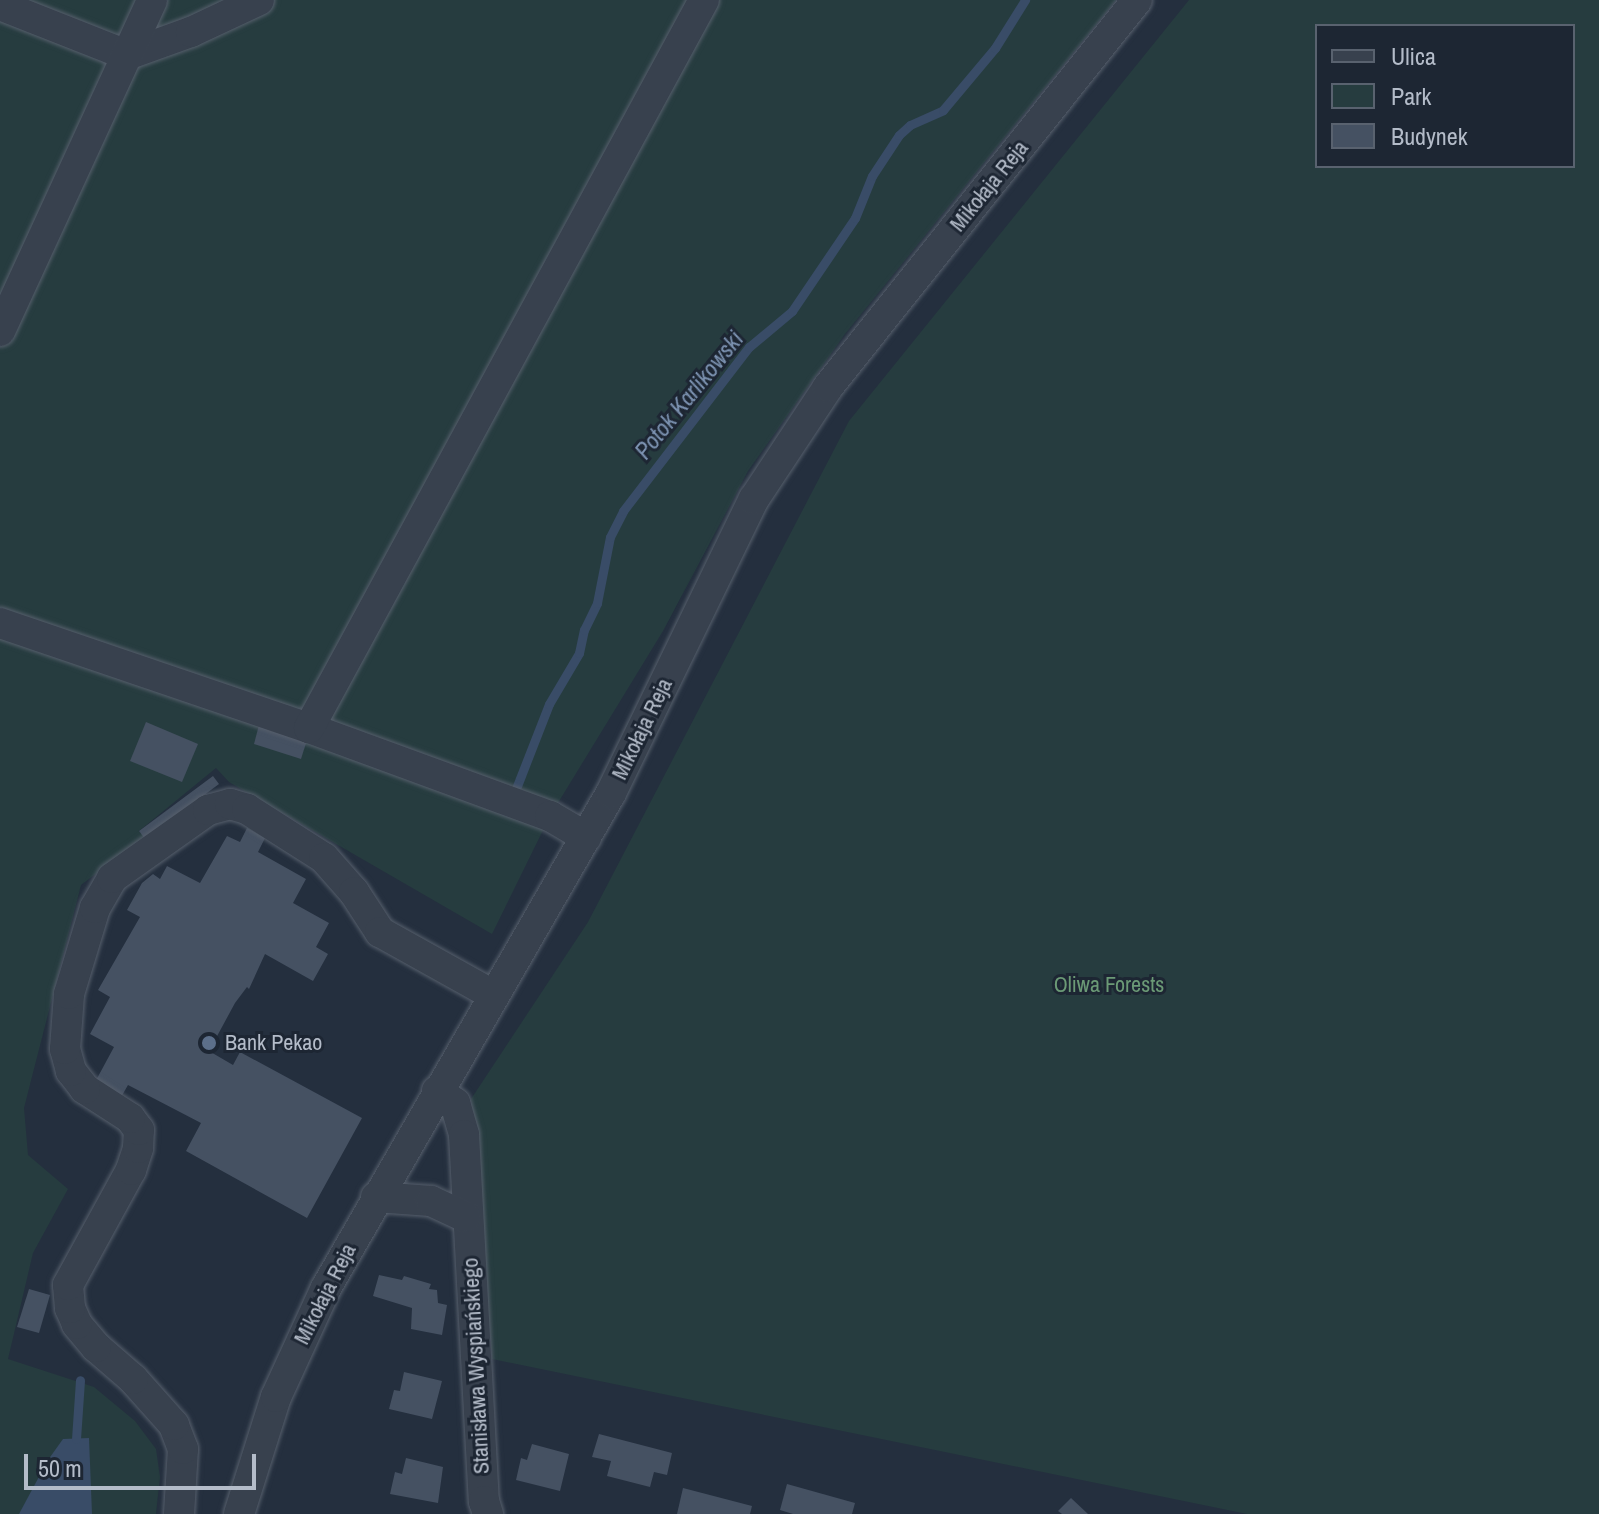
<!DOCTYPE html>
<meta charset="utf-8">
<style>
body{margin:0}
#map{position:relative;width:1599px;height:1514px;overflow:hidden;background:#242f3e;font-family:"Archivo Narrow",sans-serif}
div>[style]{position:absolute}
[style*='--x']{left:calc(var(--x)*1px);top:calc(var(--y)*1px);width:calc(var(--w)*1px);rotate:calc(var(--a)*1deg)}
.green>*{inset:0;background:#263c3f}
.water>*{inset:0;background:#394c67}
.stream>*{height:9px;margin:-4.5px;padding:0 4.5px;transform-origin:4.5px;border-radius:4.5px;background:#394c67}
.building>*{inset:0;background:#455162}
.roads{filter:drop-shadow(0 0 2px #565f6c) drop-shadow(0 0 2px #565f6c)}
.minor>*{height:30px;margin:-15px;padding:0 15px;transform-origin:15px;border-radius:15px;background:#38414e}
.dots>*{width:22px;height:22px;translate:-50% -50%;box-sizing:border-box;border:4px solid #1d2633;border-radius:50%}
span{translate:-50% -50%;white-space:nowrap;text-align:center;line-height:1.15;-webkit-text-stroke:6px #1d2633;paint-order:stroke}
.street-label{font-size:22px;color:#b4bcc9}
.park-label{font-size:22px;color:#6b9a76}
.poi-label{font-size:22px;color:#b4bcc9}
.left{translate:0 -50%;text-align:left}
.water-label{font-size:24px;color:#7c92b1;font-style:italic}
.legend{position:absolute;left:1315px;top:24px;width:260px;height:144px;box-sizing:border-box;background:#1d2633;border:2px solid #59626f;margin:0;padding:10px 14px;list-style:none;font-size:24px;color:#b4bcc9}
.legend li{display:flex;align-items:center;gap:16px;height:40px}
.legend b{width:40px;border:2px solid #59626f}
.scale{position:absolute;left:24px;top:1454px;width:232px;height:36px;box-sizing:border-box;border:4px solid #b4bcc9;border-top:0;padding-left:10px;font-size:24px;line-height:28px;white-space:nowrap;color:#b4bcc9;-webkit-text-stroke:6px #1d2633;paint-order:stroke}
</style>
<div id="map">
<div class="green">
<i style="clip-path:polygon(0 0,1116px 0,845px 334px,748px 471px,663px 631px,550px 816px,492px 934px,229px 782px,216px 768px,139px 831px,144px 837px,81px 885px,24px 1108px,28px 1155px,68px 1189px,33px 1253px,8px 1359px,94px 1387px,135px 1421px,156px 1449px,160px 1477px,156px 1514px,0 1514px)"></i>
<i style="clip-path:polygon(evenodd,1189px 0,1599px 0,1599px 1514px,1247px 1514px,492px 1359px,471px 1099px,588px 922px,849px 421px,1189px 0,1317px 26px,1573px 26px,1573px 166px,1317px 166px,1317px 26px)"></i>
</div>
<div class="water">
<i style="clip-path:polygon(89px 1438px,92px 1514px,19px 1514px,48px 1460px,63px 1439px)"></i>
</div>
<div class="stream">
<i style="--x:517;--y:786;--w:88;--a:-68.7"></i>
<i style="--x:549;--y:704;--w:59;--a:-59.5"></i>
<i style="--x:579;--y:653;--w:24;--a:-78"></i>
<i style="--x:584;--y:630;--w:30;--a:-64"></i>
<i style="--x:597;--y:603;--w:67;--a:-78.9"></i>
<i style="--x:610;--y:537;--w:29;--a:-63"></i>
<i style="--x:623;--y:511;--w:207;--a:-52.5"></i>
<i style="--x:749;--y:347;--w:56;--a:-39.9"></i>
<i style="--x:792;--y:311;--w:112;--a:-55.9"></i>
<i style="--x:855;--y:218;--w:45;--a:-68"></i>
<i style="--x:872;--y:176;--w:49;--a:-56.6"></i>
<i style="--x:899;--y:135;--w:15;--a:-42"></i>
<i style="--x:910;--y:125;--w:36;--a:-24"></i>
<i style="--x:943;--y:110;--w:81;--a:-50"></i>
<i style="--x:995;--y:48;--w:57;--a:-58"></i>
<i style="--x:76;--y:1439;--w:59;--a:-86.1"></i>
</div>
<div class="building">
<i style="clip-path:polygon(146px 722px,198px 744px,182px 782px,130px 761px)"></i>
<i style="clip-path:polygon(259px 725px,307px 740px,301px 759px,254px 744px)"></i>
<i style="clip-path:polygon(213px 776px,219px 784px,145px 839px,139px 831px)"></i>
<i style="clip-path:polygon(247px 828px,265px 838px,258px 852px,306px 879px,293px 903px,329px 923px,316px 947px,328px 954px,313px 981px,265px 954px,249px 989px,247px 987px,235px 1003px,209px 1051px,233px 1065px,240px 1052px,362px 1118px,307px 1218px,186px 1151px,201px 1123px,128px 1085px,120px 1099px,94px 1084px,114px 1047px,90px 1034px,110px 997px,98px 990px,140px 917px,127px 910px,142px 883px,153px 874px,160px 879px,167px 866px,200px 883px,227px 836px,240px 842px)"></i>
<i style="clip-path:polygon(379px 1275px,402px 1280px,404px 1276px,431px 1284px,429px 1289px,437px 1290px,438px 1303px,447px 1305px,442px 1335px,411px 1329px,412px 1308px,373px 1296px)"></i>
<i style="clip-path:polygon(29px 1289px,50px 1295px,39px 1333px,17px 1327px)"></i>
<i style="clip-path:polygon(404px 1372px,442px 1381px,432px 1419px,389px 1409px,394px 1390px,400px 1391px)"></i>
<i style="clip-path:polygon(599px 1434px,672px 1453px,667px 1475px,654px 1472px,650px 1487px,607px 1476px,611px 1461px,592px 1457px)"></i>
<i style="clip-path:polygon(532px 1444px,569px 1454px,560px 1491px,516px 1480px,521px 1458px,527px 1460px)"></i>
<i style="clip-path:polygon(406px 1458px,443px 1467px,438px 1503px,390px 1494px,395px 1472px,402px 1474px)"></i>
<i style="clip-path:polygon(787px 1484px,855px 1503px,852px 1514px,793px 1514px,780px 1510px)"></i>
<i style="clip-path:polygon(683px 1488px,752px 1506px,750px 1514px,677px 1514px)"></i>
<i style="clip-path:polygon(1071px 1498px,1088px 1514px,1062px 1514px,1058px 1511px)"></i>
</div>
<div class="roads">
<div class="minor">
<i style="--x:0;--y:5;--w:136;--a:21.5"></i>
<i style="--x:127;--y:55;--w:68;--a:-19.8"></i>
<i style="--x:191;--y:32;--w:75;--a:-25.2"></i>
<i style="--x:0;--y:331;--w:364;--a:-65.3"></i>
<i style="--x:0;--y:623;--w:326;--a:18.8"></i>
<i style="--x:309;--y:728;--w:257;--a:20.1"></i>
<i style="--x:550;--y:816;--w:42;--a:30.3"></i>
<i style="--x:309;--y:728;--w:828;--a:-61.52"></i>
<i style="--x:437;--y:1091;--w:22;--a:34"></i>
<i style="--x:455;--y:1103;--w:33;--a:74"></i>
<i style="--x:464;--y:1135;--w:367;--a:86.9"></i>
<i style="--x:484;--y:1501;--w:14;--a:73"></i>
<i style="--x:376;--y:1197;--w:55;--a:4.2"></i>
<i style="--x:431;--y:1201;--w:38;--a:25"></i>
<i style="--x:179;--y:1514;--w:65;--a:-86.5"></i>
<i style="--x:183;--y:1449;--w:26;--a:-111"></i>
<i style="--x:174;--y:1425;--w:62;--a:-131.7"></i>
<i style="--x:133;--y:1379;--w:49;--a:-139.1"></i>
<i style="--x:96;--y:1347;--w:30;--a:-130"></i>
<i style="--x:77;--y:1324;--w:17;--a:-114"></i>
<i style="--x:70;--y:1308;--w:23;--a:-95"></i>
<i style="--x:68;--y:1285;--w:131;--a:-61.3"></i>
<i style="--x:131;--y:1170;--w:23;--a:-72"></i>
<i style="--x:138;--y:1148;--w:18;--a:-87"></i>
<i style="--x:139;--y:1130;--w:15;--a:-127"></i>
<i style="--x:130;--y:1118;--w:54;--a:-147.2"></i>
<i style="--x:85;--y:1089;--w:23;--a:-128"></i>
<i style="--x:71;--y:1071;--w:23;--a:-105"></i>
<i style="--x:65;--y:1049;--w:55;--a:-85.8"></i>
<i style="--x:69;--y:994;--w:90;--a:-73.2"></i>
<i style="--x:95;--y:908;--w:34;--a:-60"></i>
<i style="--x:112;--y:878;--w:118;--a:-35.3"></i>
<i style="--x:208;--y:810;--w:23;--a:-15"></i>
<i style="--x:230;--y:804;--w:18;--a:16"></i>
<i style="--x:247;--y:809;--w:91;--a:32.5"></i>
<i style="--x:324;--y:858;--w:45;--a:48.6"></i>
<i style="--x:354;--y:892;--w:48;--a:57"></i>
<i style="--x:380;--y:932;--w:129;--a:29.1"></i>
<i style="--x:239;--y:1514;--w:123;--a:-72.5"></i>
<i style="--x:276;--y:1397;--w:120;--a:-65.4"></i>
<i style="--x:326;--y:1288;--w:571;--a:-60.07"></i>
<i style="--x:611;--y:793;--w:327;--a:-64.1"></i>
<i style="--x:754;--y:499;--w:134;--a:-56.5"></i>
<i style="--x:828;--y:387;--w:495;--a:-51.4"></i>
</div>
</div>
<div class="dots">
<i style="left:209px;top:1043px;background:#5c6f8a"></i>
</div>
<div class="street-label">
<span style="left:989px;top:186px;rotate:-51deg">Mikołaja Reja</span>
<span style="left:642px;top:729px;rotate:-64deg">Mikołaja Reja</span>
<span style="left:325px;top:1294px;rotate:-63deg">Mikołaja Reja</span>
<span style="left:476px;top:1366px;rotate:-93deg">Stanisława Wyspiańskiego</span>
</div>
<div class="park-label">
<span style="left:1109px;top:985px">Oliwa Forests</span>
</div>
<div class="poi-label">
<span class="left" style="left:225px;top:1043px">Bank Pekao</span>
</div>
<div class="water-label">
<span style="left:689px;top:395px;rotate:-51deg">Potok Karlikowski</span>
</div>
<ul class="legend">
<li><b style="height:10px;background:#38414e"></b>Ulica</li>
<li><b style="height:22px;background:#263c3f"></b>Park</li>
<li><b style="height:22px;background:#455162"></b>Budynek</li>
</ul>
<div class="scale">50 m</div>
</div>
